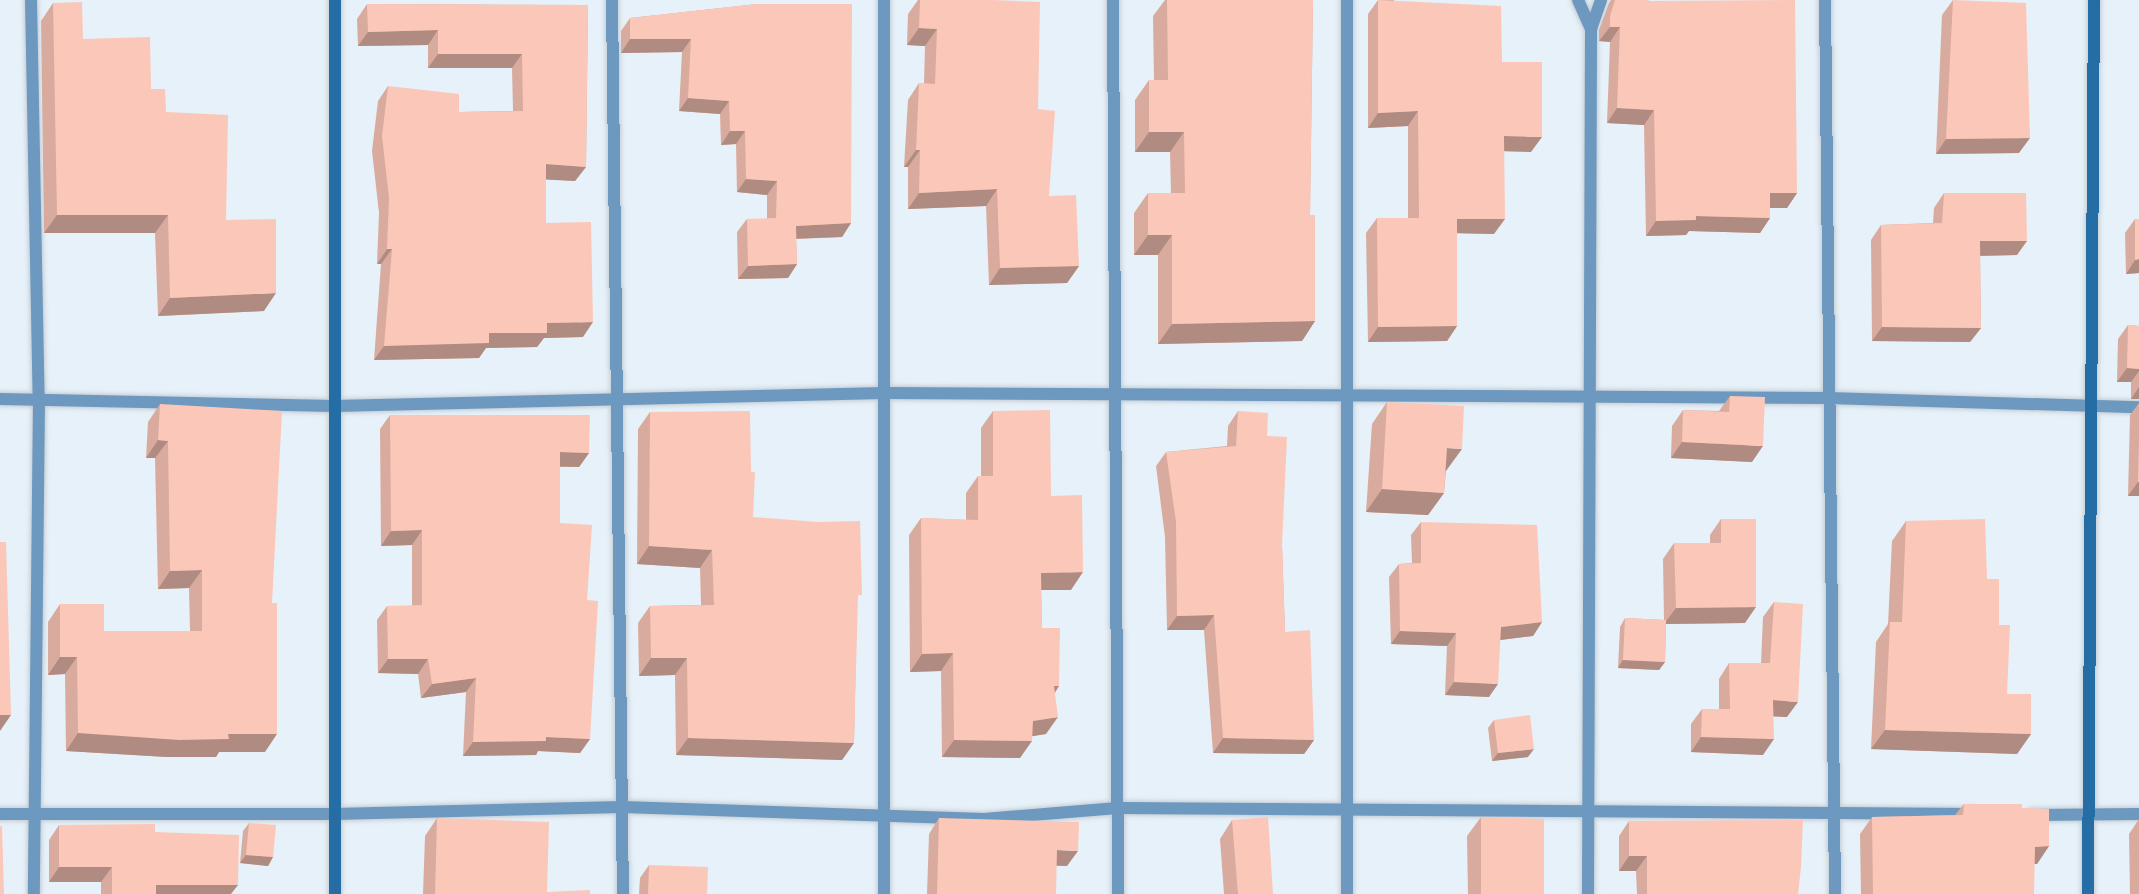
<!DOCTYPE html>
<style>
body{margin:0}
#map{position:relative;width:2139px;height:894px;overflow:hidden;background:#e7f1f9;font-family:Mulish,sans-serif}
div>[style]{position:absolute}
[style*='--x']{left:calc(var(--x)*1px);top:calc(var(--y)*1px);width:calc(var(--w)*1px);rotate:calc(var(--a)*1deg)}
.roads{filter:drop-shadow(0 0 2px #c4cdd4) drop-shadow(0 0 2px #c4cdd4)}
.street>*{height:12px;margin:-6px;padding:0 6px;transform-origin:6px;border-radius:6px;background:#6d98bf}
.secondary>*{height:12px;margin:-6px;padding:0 6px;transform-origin:6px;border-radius:6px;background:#256da5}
.wall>*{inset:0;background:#d8ab9e}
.shaded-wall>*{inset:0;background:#b08b81}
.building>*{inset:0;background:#fbc7b8}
span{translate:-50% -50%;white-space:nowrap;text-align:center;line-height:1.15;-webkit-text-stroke:6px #e7f1f9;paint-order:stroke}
</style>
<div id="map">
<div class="roads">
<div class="street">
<i style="--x:31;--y:0;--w:399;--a:88.9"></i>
<i style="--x:39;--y:399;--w:495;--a:90.6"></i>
<i style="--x:612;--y:0;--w:894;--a:89.3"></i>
<i style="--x:1113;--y:0;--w:894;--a:89.68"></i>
<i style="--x:1347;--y:0;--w:894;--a:90"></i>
<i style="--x:1578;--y:0;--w:32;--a:66"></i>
<i style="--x:1825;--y:0;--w:894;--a:89.36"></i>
<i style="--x:0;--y:399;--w:334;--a:1.2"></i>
<i style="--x:334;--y:406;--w:550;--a:-1.35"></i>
<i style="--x:884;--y:393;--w:944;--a:0.3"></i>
<i style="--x:1828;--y:398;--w:311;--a:1.7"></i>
<i style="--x:0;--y:814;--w:335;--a:0"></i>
<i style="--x:335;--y:814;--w:288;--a:-1.4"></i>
<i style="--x:623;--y:807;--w:361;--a:1.9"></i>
<i style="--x:984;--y:819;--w:134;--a:-4.7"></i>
<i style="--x:1118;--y:808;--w:855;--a:0.4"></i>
<i style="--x:2032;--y:815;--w:107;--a:-0.5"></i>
<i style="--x:884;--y:894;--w:894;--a:-90"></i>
<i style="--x:1588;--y:894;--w:865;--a:-89.8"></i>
<i style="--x:1591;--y:29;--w:31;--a:-71"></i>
</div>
<div class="secondary">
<i style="--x:335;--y:894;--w:894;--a:-90"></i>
<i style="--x:2088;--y:894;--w:894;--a:-89.62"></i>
</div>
</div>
<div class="wall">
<i style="clip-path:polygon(918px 0,993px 0,1038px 109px,1049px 196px,1079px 266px,1067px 283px,989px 285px,986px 206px,908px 209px,908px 167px,904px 167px,908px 100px,919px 83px,924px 84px,925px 46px,907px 45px,908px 14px)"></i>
<i style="clip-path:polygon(1165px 0,1313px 0,1310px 215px,1315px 321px,1302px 341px,1158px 344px,1158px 255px,1134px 255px,1134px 213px,1148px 193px,1171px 193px,1170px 152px,1135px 152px,1135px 100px,1149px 80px,1154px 80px,1153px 16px)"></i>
<i style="clip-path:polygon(1378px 0,1393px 0,1502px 62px,1531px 152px,1504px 151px,1494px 234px,1457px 233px,1457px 326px,1447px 341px,1368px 342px,1366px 233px,1377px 218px,1408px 218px,1408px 126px,1368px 128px,1368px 14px)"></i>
<i style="clip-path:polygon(1611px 0,1648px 0,1797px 193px,1787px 208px,1770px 208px,1770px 218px,1760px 233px,1689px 231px,1686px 235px,1646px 236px,1644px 125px,1607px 123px,1610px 42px,1599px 41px,1599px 30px,1609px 3px)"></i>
<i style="clip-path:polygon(1953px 0,2019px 153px,1936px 154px,1942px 15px)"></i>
<i style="clip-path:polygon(53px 3px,83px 39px,151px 89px,166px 112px,226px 220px,264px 311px,158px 316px,155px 233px,44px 233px,41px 21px)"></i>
<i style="clip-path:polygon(367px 4px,588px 5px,586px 167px,575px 181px,546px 179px,546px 223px,583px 337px,544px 338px,537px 347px,486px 348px,479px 358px,374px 360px,381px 264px,377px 264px,379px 213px,372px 151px,378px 101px,388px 86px,459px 112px,513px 111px,512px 68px,428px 68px,428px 45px,358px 46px,357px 19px)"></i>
<i style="clip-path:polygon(757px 4px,851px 223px,842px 237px,796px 239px,797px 264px,788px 278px,738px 279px,737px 232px,747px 219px,767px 219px,767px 195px,737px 192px,736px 144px,721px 145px,720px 114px,679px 111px,682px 52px,621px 53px,621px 31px,630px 18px)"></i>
<i style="clip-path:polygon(1944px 193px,2017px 255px,1980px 256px,1981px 328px,1970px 342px,1872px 341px,1871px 240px,1881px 225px,1933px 223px,1934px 208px)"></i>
<i style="clip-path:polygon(2135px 219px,2139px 219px,2139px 273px,2126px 274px,2125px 233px)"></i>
<i style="clip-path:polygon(2128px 325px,2139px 326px,2139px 399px,2131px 399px,2131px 382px,2117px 382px,2118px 339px)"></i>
<i style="clip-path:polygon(1730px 396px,1752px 462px,1671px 458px,1672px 426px,1683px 410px,1719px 411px)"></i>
<i style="clip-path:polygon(1387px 402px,1446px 471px,1444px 493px,1428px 515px,1366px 512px,1372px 424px)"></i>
<i style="clip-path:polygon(2139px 403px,2139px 496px,2128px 496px,2130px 415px)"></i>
<i style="clip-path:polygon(160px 404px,265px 752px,219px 752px,216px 757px,167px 757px,66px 751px,65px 674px,48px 675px,48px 622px,60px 604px,104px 631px,190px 631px,189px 588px,158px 589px,155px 458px,146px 458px,148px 422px)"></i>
<i style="clip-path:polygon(993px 411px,1051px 496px,1071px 590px,1041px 590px,1042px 628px,1059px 686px,1055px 693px,1046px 734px,1032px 736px,1020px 758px,942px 757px,941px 671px,910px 672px,909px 535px,921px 518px,966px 520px,966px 493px,978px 476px,981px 476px,981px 428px)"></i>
<i style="clip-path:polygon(1238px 411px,1267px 436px,1282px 545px,1285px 632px,1314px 740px,1304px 754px,1213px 753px,1204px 630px,1167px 630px,1165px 537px,1156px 466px,1166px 452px,1227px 446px,1228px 426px)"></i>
<i style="clip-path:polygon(650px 412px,753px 517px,857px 601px,854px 743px,842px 760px,676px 755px,675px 675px,639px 676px,638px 623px,650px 606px,701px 605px,700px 568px,637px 564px,638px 429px)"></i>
<i style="clip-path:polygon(390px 415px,589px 453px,579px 467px,560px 467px,560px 523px,587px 600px,590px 739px,580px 753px,538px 751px,536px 755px,463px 756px,466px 692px,421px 698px,418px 674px,378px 673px,377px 620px,387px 606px,412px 606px,412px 545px,381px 546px,380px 429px)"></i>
<i style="clip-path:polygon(1721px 519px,1745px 623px,1666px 624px,1665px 662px,1659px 670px,1618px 668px,1620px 627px,1625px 618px,1664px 620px,1663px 559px,1674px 543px,1710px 543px,1710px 535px)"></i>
<i style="clip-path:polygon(1906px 521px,1987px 579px,1999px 625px,2007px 694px,2031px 734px,2017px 754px,1871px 749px,1876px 642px,1888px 624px,1892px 541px)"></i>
<i style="clip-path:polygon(1421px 522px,1542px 622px,1533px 636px,1500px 640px,1489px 697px,1445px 695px,1447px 646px,1391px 644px,1389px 577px,1399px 564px,1412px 563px,1411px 535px)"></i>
<i style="clip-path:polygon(1774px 602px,1787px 717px,1773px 716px,1763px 755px,1691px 752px,1691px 724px,1702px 709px,1719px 709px,1719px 679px,1729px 663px,1761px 663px,1763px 617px)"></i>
<i style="clip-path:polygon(1494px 720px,1528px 757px,1492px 761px,1488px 728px)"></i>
<i style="clip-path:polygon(1964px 804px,2022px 808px,2049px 846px,2037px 864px,2034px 864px,2034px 894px,1861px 894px,1860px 834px,1872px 817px,1955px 815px)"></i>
<i style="clip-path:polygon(1481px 817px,1544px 894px,1468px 894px,1467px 836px)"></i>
<i style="clip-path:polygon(437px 818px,547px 892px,590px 894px,423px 894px,425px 836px)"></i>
<i style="clip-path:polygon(939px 818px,1067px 866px,1056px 866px,1056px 894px,927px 894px,929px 834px)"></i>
<i style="clip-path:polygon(2139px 819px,2139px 894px,2130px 894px,2129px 834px)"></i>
<i style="clip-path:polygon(1232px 820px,1273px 894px,1224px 894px,1220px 839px)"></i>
<i style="clip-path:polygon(1629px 821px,1798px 894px,1637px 894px,1636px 871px,1619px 871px,1619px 836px)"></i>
<i style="clip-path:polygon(249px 823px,273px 857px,268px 866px,240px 863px,243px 831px)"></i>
<i style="clip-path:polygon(59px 825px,155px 832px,231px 894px,101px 894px,101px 882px,49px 882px,49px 840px)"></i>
<i style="clip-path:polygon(649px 865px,707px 894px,639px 894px,640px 878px)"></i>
</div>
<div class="shaded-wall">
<i style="clip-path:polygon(1610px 27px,1620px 27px,1610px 42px,1599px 41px)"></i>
<i style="clip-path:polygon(919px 28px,937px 29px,925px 46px,907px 45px)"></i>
<i style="clip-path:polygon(438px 30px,428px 45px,358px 46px,368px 32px)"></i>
<i style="clip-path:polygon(630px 39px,691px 39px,682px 52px,621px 53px)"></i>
<i style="clip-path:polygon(438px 54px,522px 54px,512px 68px,428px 68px)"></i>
<i style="clip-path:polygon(688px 98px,729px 101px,720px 114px,679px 111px)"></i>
<i style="clip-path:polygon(1617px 108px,1654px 110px,1644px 125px,1607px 123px)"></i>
<i style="clip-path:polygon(1418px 111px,1408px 126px,1368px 128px,1378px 113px)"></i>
<i style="clip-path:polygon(730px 131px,745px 131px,736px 144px,721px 145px)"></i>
<i style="clip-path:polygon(1149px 132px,1184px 132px,1170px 152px,1135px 152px)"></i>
<i style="clip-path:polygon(1504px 136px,1542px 137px,1531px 152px,1494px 151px)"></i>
<i style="clip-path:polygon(2030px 138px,2019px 153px,1936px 154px,1946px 139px)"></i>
<i style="clip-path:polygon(916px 150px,920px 150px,908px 167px,904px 167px)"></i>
<i style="clip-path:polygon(546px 164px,586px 167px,575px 181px,535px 179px)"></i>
<i style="clip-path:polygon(746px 179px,777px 181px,767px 195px,737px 192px)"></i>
<i style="clip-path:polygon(997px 189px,986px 206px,908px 209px,919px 193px)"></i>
<i style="clip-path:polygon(1770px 193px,1797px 193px,1787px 208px,1760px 208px)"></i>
<i style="clip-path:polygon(57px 215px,168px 215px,155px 233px,44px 233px)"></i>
<i style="clip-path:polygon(1696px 216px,1770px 218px,1760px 233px,1689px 231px,1686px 235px,1646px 236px,1656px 221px)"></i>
<i style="clip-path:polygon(1457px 219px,1505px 219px,1494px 234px,1447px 233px)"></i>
<i style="clip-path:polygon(851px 223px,842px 237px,787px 239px,796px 226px)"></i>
<i style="clip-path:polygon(1148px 235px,1172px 235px,1158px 255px,1134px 255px)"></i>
<i style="clip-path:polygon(1980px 241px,2027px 241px,2017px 255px,1970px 256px)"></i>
<i style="clip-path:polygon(387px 249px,392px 249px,381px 264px,377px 264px)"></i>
<i style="clip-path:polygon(2139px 259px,2139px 273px,2126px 274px,2135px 260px)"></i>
<i style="clip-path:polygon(797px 264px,788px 278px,738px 279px,748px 266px)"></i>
<i style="clip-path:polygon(1079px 266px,1067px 283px,989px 285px,1000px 268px)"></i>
<i style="clip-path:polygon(276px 293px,264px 311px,158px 316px,170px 298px)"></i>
<i style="clip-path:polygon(1315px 321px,1302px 341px,1158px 344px,1172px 324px)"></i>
<i style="clip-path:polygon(593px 322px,583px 337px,544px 338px,537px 347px,486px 348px,479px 358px,374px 360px,384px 346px,489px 333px,547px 323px)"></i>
<i style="clip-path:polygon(1457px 326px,1447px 341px,1368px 342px,1378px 327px)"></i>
<i style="clip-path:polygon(1882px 327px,1981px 328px,1970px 342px,1872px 341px)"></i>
<i style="clip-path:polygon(2127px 368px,2139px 369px,2139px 371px,2131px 382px,2117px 382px)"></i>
<i style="clip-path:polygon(2139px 387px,2139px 399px,2131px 399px)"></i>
<i style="clip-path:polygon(158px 440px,168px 441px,155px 458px,146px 458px)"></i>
<i style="clip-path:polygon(1682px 442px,1763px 446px,1752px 462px,1671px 458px)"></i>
<i style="clip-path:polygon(1447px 448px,1462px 449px,1446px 471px,1431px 471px)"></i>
<i style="clip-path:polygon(560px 452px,589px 453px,579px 467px,550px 466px)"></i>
<i style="clip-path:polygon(2138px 482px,2139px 482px,2139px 496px,2128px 496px)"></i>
<i style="clip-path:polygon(1382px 489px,1444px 493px,1428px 515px,1366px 512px)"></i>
<i style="clip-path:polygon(422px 530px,412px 545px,381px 546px,391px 531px)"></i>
<i style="clip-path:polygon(649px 546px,712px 550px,700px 568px,637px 564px)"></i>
<i style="clip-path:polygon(202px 570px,189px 588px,158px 589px,170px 571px)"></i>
<i style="clip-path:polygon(1083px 572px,1071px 590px,1029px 590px,1041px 573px)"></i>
<i style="clip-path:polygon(1756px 607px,1745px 623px,1664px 624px,1676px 608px)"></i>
<i style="clip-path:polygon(1214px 615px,1204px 630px,1167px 630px,1177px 616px)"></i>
<i style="clip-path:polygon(1542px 622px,1533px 636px,1492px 641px,1501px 627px)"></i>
<i style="clip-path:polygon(1400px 631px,1456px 633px,1447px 646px,1391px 644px)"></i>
<i style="clip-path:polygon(953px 653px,941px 671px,910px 672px,922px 654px)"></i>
<i style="clip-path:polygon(60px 657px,77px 657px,65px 674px,48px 675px)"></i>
<i style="clip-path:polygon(651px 658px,687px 658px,675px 675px,639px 676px)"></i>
<i style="clip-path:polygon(388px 659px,428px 659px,418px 674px,378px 673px)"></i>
<i style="clip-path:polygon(1623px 660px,1665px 662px,1659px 670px,1618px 668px)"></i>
<i style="clip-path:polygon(476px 678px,466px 692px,421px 698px,432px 684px)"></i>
<i style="clip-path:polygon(1454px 682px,1498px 684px,1489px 697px,1445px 695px)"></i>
<i style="clip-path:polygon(1054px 686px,1059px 686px,1047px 703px)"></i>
<i style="clip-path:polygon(1773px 700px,1798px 702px,1787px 717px,1762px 716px)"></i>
<i style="clip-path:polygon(0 715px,11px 715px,0 731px)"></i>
<i style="clip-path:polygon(1058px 717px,1046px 734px,1021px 738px,1033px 721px)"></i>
<i style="clip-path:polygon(1885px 730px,2031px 734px,2017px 754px,1871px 749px)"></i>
<i style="clip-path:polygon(78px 733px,228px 734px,277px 734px,265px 752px,219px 752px,216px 757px,167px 757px,66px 751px)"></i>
<i style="clip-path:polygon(546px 737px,590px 739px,580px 753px,538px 751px,536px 755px,463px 756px,473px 742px)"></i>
<i style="clip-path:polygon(1701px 737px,1774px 739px,1763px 755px,1691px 752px)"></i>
<i style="clip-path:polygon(688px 738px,854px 743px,842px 760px,676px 755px)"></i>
<i style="clip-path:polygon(1223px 738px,1314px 740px,1304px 754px,1213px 753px)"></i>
<i style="clip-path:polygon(954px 740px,1032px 741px,1020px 758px,942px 757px)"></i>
<i style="clip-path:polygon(1534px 749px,1528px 757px,1492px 761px,1498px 753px)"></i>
<i style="clip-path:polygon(2049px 846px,2037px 864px,2023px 864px,2035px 847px)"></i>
<i style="clip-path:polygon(1057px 850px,1078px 851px,1067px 866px,1046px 865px)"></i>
<i style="clip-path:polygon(246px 855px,273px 857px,268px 866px,240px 863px)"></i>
<i style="clip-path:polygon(1629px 856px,1647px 856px,1636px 871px,1619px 871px)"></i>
<i style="clip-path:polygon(59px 867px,112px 867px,101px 882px,49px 882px)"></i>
<i style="clip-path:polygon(156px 885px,238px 885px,231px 894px,150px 894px)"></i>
</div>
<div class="building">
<i style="clip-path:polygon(920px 0,993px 0,1040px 2px,1038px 109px,1055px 111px,1049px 196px,1076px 195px,1079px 266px,1000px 268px,997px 189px,919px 193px,920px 150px,916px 150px,919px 83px,935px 84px,937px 29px,919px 28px)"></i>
<i style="clip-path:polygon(1167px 0,1313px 0,1310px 215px,1315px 215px,1315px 321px,1172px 324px,1172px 235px,1148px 235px,1148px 193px,1185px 193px,1184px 132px,1149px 132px,1149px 80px,1168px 80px)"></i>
<i style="clip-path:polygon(1378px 0,1501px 6px,1502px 62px,1542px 62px,1542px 137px,1504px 136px,1505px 219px,1457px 219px,1457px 326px,1378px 327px,1377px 218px,1419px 218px,1418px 111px,1378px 113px)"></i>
<i style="clip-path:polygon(1615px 0,1648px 0,1648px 1px,1795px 0,1797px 193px,1770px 193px,1770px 218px,1696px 216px,1696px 220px,1656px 221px,1654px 110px,1617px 108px,1620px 27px,1610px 27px,1610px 16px)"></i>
<i style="clip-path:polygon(1953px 0,2026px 3px,2030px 138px,1946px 139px)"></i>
<i style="clip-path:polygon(82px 2px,83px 39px,150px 37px,151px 89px,165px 89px,166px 112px,228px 115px,226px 220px,276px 219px,276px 293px,170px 298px,168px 215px,57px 215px,53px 3px)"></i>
<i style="clip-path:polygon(367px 4px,588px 5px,586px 167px,546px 164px,546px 223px,591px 222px,593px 322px,547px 323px,547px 333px,489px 333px,489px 343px,384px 346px,392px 249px,387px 249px,389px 198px,382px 136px,388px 86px,459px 94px,459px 112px,523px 111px,522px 54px,438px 54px,438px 30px,368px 32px)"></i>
<i style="clip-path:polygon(757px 4px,852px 4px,851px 223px,796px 226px,797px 264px,748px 266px,747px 219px,776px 218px,777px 181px,746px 179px,745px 131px,730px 131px,729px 101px,688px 98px,691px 39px,630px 39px,630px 18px)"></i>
<i style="clip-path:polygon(1944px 193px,2026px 193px,2027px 241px,1980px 241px,1981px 328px,1882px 327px,1881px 225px,1942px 223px)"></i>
<i style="clip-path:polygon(2135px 219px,2139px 219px,2139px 259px,2135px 260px)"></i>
<i style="clip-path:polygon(2128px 325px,2139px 326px,2139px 369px,2127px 368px)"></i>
<i style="clip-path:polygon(1730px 396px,1765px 397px,1763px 446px,1682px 442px,1683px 410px,1729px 412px)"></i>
<i style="clip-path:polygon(1387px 402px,1464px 406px,1462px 449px,1447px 448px,1444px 493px,1382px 489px)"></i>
<i style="clip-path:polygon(160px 404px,282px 411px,272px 603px,277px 603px,277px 734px,228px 734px,229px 739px,179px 740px,78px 733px,77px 657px,60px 657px,60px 604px,104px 604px,104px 631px,202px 631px,202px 570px,170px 571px,168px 441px,158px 440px)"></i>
<i style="clip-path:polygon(1050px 410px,1051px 496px,1082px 495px,1083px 572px,1041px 573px,1042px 628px,1060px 628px,1059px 686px,1054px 686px,1058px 717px,1033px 721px,1032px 741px,954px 740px,953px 653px,922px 654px,921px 518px,978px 520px,978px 476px,993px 476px,993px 411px)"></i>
<i style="clip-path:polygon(750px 411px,751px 472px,755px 472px,753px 517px,818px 522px,860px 521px,862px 595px,858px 595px,854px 743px,688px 738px,687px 658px,651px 658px,650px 606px,714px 605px,712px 550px,649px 546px,650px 412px)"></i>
<i style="clip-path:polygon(1238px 411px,1268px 413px,1267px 436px,1287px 437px,1282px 545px,1285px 632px,1310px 630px,1314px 740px,1223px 738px,1214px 615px,1177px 616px,1176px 522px,1166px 452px,1236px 446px)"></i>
<i style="clip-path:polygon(390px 415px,590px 415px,589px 453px,560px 452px,560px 523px,592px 525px,587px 600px,598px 601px,590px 739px,546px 737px,546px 741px,473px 742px,476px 678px,432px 684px,428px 659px,388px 659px,387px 606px,422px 605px,422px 530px,391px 531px)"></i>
<i style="clip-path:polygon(2139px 440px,2139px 482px,2138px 482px)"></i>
<i style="clip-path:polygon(1721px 519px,1756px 519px,1756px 607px,1676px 608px,1674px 543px,1721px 543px)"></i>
<i style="clip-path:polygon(1985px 519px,1987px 579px,1999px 579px,1999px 625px,2010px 625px,2007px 694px,2031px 694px,2031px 734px,1885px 730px,1890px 622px,1902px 622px,1906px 521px)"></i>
<i style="clip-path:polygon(1421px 522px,1537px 525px,1542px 622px,1501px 627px,1498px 684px,1454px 682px,1456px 633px,1400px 631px,1399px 564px,1421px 563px)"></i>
<i style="clip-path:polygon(0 542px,6px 542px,11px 715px,0 715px)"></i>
<i style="clip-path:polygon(1774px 602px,1803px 604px,1798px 702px,1773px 700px,1774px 739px,1701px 737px,1702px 709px,1730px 709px,1729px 663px,1770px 663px)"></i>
<i style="clip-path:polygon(1625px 618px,1666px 620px,1665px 662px,1623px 660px)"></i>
<i style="clip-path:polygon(1530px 715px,1534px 749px,1498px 753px,1494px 720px)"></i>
<i style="clip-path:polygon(1964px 804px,2022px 804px,2022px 808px,2049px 809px,2049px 846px,2035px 847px,2034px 894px,1873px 894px,1872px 817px,1963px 815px)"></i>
<i style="clip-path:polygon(1268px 817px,1273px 894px,1238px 894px,1232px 820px)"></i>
<i style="clip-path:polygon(1481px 817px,1544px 819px,1544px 894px,1481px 894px)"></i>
<i style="clip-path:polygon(437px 818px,549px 822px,547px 892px,590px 890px,590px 894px,435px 894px)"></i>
<i style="clip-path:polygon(939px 818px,1079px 822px,1078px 851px,1057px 850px,1056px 894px,937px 894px)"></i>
<i style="clip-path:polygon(1803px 820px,1801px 867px,1798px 894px,1647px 894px,1647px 856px,1629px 856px,1629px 821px)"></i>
<i style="clip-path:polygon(249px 823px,276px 825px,273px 857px,246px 855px)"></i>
<i style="clip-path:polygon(155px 824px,155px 832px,239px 835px,238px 885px,156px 885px,156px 894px,112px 894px,112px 867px,59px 867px,59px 825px)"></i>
<i style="clip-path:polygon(0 826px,2px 826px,4px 894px,0 894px)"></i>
<i style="clip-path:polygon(649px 865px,708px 867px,707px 894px,648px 894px)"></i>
</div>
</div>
